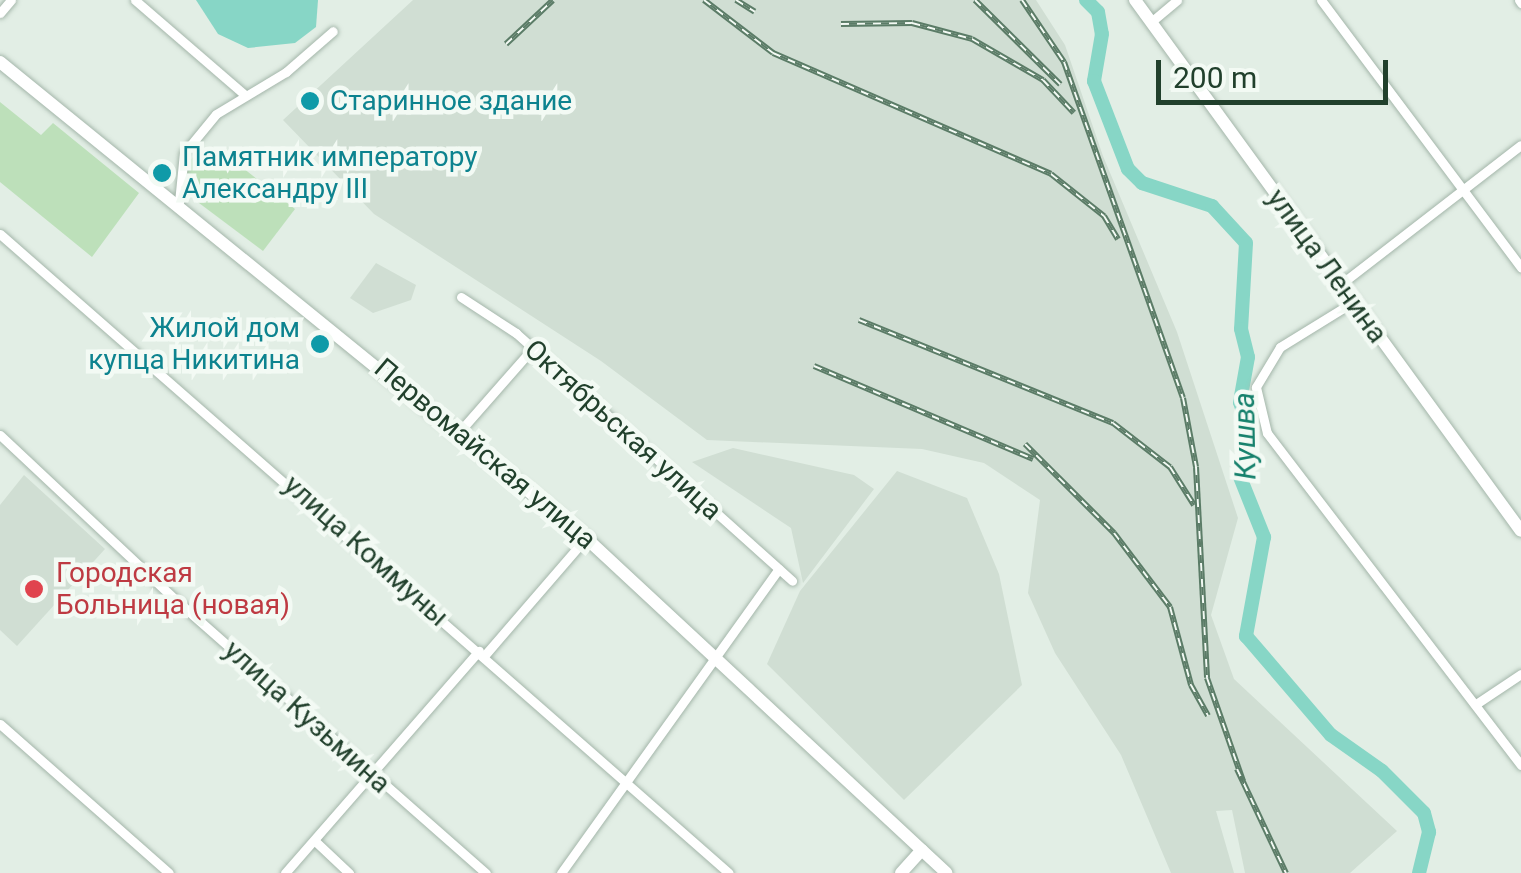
<!DOCTYPE html>
<meta charset="utf-8">
<style>
body{margin:0}
#map{position:relative;width:1521px;height:873px;overflow:hidden;background:#e2eee5;font-family:Roboto,sans-serif}
div>[style]{position:absolute}
[style*='--x']{left:calc(var(--x)*1px);top:calc(var(--y)*1px);width:calc(var(--w)*1px);rotate:calc(var(--a)*1deg)}
.built>*{inset:0;background:#d0ded3}
.green>*{inset:0;background:#bde0ba}
.water>*{inset:0;background:#87d6c6}
.river>*{height:14px;margin:-7px;padding:0 7px;transform-origin:7px;border-radius:7px;background:#87d6c6}
.roads{filter:drop-shadow(0 0 2px #a4b6aa) drop-shadow(0 0 2px #a4b6aa)}
.minor>*{height:9px;margin:-4.5px;padding:0 4.5px;transform-origin:4.5px;border-radius:4.5px;background:#fff}
.secondary>*{height:12px;margin:-6px;padding:0 6px;transform-origin:6px;border-radius:6px;background:#fff}
.rail>*{height:6px;margin-top:-3px;transform-origin:0;background:repeating-linear-gradient(90deg,#f3faf4 0 8px,#5b7c67 0 16px);box-sizing:border-box;border-block:2px solid #5b7c67}
.dots>*{width:28px;height:28px;translate:-50% -50%;box-sizing:border-box;border:5px solid #f3faf4;border-radius:50%}
span{translate:-50% -50%;white-space:nowrap;text-align:center;line-height:1.15;-webkit-text-stroke:9px #f3faf4;paint-order:stroke}
.culture-label{font-size:28px;color:#0d838f}
.left{translate:0 -50%;text-align:left}
.right{translate:-100% -50%;text-align:right}
.street-label{font-size:28px;color:#21402c}
.health-label{font-size:28px;color:#be3a42}
.water-label{font-size:30px;color:#16816c;font-style:italic}
.scale{position:absolute;left:1156px;top:60px;width:232px;height:45px;box-sizing:border-box;border:5px solid #21402c;border-top:0;padding-left:12px;font-size:30px;line-height:35px;white-space:nowrap;color:#21402c;-webkit-text-stroke:8px #f3faf4;paint-order:stroke}
</style>
<div id="map">
<div class="built">
<i style="clip-path:polygon(413px 0,1036px 0,1065px 45px,1103px 156px,1177px 332px,1238px 518px,1211px 615px,1234px 679px,1397px 831px,1350px 873px,1245px 873px,1232px 810px,1216px 811px,1234px 873px,1171px 873px,1121px 755px,1055px 653px,1028px 593px,1040px 500px,984px 463px,922px 449px,707px 440px,601px 361px,374px 214px,283px 120px)"></i>
<i style="clip-path:polygon(376px 263px,416px 285px,411px 300px,373px 313px,350px 298px)"></i>
<i style="clip-path:polygon(733px 448px,854px 475px,874px 489px,803px 583px,791px 528px,692px 462px)"></i>
<i style="clip-path:polygon(897px 471px,967px 498px,999px 574px,1022px 685px,904px 800px,767px 664px,800px 591px)"></i>
<i style="clip-path:polygon(24px 475px,105px 549px,17px 646px,0 630px,0 505px)"></i>
</div>
<div class="green">
<i style="clip-path:polygon(0 102px,41px 135px,53px 123px,139px 193px,92px 257px,0 182px)"></i>
<i style="clip-path:polygon(193px 157px,229px 157px,295px 209px,263px 251px,195px 200px,184px 168px)"></i>
</div>
<div class="water">
<i style="clip-path:polygon(196px 0,318px 0,316px 27px,295px 43px,248px 48px,218px 34px)"></i>
</div>
<div class="river">
<i style="--x:1086;--y:0;--w:17;--a:45"></i>
<i style="--x:1098;--y:12;--w:22;--a:80"></i>
<i style="--x:1102;--y:34;--w:48;--a:99.7"></i>
<i style="--x:1094;--y:81;--w:94;--a:68.9"></i>
<i style="--x:1128;--y:169;--w:20;--a:45"></i>
<i style="--x:1142;--y:183;--w:74;--a:18.2"></i>
<i style="--x:1212;--y:206;--w:50;--a:47.4"></i>
<i style="--x:1246;--y:243;--w:86;--a:93.3"></i>
<i style="--x:1241;--y:329;--w:29;--a:76"></i>
<i style="--x:1248;--y:357;--w:46;--a:100.1"></i>
<i style="--x:1240;--y:402;--w:23;--a:72"></i>
<i style="--x:1247;--y:424;--w:53;--a:97.5"></i>
<i style="--x:1240;--y:477;--w:65;--a:68.2"></i>
<i style="--x:1264;--y:537;--w:101;--a:100.3"></i>
<i style="--x:1246;--y:636;--w:130;--a:49.4"></i>
<i style="--x:1331;--y:735;--w:62;--a:35.2"></i>
<i style="--x:1382;--y:771;--w:59;--a:45"></i>
<i style="--x:1424;--y:813;--w:20;--a:75"></i>
<i style="--x:1429;--y:832;--w:42;--a:103.7"></i>
</div>
<div class="roads">
<div class="minor">
<i style="--x:135;--y:0;--w:144;--a:40.8"></i>
<i style="--x:1321;--y:0;--w:334;--a:53.2"></i>
<i style="--x:1519;--y:0;--w:4;--a:56"></i>
<i style="--x:0;--y:13;--w:17;--a:-50"></i>
<i style="--x:1151;--y:22;--w:34;--a:-40"></i>
<i style="--x:179;--y:202;--w:49;--a:-84.2"></i>
<i style="--x:184;--y:153;--w:50;--a:-50.6"></i>
<i style="--x:216;--y:114;--w:82;--a:-31"></i>
<i style="--x:286;--y:72;--w:62;--a:-41.1"></i>
<i style="--x:0;--y:234;--w:969;--a:41.24"></i>
<i style="--x:1341;--y:284;--w:227;--a:-37.7"></i>
<i style="--x:461;--y:297;--w:66;--a:33.2"></i>
<i style="--x:516;--y:333;--w:371;--a:41.9"></i>
<i style="--x:1353;--y:302;--w:86;--a:148.3"></i>
<i style="--x:1280;--y:347;--w:47;--a:121"></i>
<i style="--x:1256;--y:387;--w:47;--a:76.6"></i>
<i style="--x:1267;--y:433;--w:418;--a:52.6"></i>
<i style="--x:460;--y:431;--w:109;--a:-48.7"></i>
<i style="--x:0;--y:435;--w:243;--a:43.2"></i>
<i style="--x:177;--y:601;--w:412;--a:41.4"></i>
<i style="--x:484;--y:656;--w:156;--a:-49.2"></i>
<i style="--x:1476;--y:704;--w:54;--a:-33.7"></i>
<i style="--x:0;--y:724;--w:225;--a:41.4"></i>
<i style="--x:315;--y:841;--w:47;--a:43.3"></i>
<i style="--x:285;--y:873;--w:295;--a:-48.9"></i>
<i style="--x:561;--y:873;--w:374;--a:-54.4"></i>
</div>
<div class="secondary">
<i style="--x:1135;--y:0;--w:656;--a:53.99"></i>
<i style="--x:0;--y:62;--w:755;--a:39.09"></i>
<i style="--x:586;--y:538;--w:492;--a:42.9"></i>
<i style="--x:901;--y:873;--w:31;--a:-48"></i>
</div>
</div>
<div class="rail">
<i style="--x:704;--y:0;--w:87;--a:37.5"></i>
<i style="--x:773;--y:53;--w:303;--a:23.5"></i>
<i style="--x:1051;--y:174;--w:68;--a:38.4"></i>
<i style="--x:1104;--y:216;--w:27;--a:59"></i>
<i style="--x:736;--y:0;--w:22;--a:32"></i>
<i style="--x:975;--y:0;--w:120;--a:44.7"></i>
<i style="--x:1022;--y:0;--w:75;--a:55.9"></i>
<i style="--x:1064;--y:62;--w:356;--a:70.5"></i>
<i style="--x:1183;--y:398;--w:70;--a:79.3"></i>
<i style="--x:1196;--y:467;--w:211;--a:87"></i>
<i style="--x:1207;--y:678;--w:109;--a:70.7"></i>
<i style="--x:841;--y:24;--w:71;--a:-0.8"></i>
<i style="--x:912;--y:23;--w:62;--a:14.9"></i>
<i style="--x:972;--y:39;--w:82;--a:30"></i>
<i style="--x:1043;--y:80;--w:45;--a:46.8"></i>
<i style="--x:506;--y:44;--w:64;--a:-43.1"></i>
<i style="--x:859;--y:320;--w:274;--a:22.1"></i>
<i style="--x:1113;--y:423;--w:72;--a:37.7"></i>
<i style="--x:1170;--y:467;--w:45;--a:57.7"></i>
<i style="--x:814;--y:366;--w:238;--a:23"></i>
<i style="--x:1025;--y:444;--w:126;--a:45"></i>
<i style="--x:1114;--y:533;--w:93;--a:52.9"></i>
<i style="--x:1170;--y:607;--w:81;--a:74.9"></i>
<i style="--x:1191;--y:685;--w:35;--a:61"></i>
<i style="--x:1237;--y:769;--w:115;--a:64.8"></i>
</div>
<div class="dots">
<i style="left:310px;top:101px;background:#0f9aa8"></i>
<i style="left:162px;top:173px;background:#0f9aa8"></i>
<i style="left:320px;top:344px;background:#0f9aa8"></i>
<i style="left:34px;top:589px;background:#e0444e"></i>
</div>
<div class="culture-label">
<span class="left" style="left:330px;top:101px">Старинное здание</span>
<span class="left" style="left:182px;top:173px">Памятник императору<br>Александру III</span>
<span class="right" style="left:300px;top:344px">Жилой дом<br>купца Никитина</span>
</div>
<div class="street-label">
<span style="left:1327px;top:266px;rotate:54deg">улица Ленина</span>
<span style="left:623px;top:430px;rotate:42deg">Октябрьская улица</span>
<span style="left:485px;top:454px;rotate:40deg">Первомайская улица</span>
<span style="left:366px;top:551px;rotate:42deg">улица Коммуны</span>
<span style="left:307px;top:717px;rotate:42deg">улица Кузьмина</span>
</div>
<div class="health-label">
<span class="left" style="left:56px;top:589px">Городская<br>Больница (новая)</span>
</div>
<div class="water-label">
<span style="left:1245px;top:436px;rotate:-91deg">Кушва</span>
</div>
<div class="scale">200 m</div>
</div>
